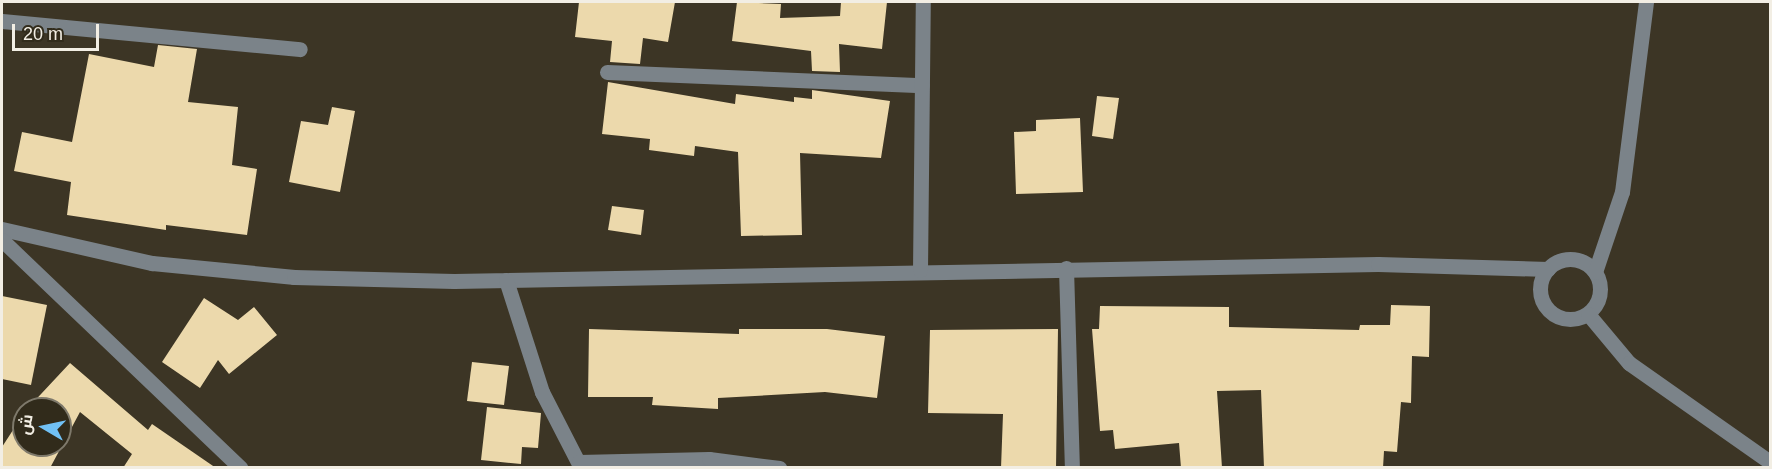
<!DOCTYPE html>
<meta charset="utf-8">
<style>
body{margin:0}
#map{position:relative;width:1772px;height:469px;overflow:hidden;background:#3c3525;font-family:Arial,Cairo,sans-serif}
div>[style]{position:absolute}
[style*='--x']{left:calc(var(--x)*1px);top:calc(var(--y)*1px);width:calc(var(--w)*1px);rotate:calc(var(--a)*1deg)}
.building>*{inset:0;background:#ecd9ac}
.minor>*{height:15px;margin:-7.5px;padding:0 7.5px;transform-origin:7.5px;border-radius:7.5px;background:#7b8389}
.minor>.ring{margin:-7.5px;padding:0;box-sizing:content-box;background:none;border:15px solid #7b8389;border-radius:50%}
span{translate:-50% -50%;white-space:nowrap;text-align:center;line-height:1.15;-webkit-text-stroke:6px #312b1b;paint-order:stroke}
.frame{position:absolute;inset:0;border:3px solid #f2eee4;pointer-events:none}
.north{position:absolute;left:12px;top:397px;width:60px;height:60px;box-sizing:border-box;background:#312b1b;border:2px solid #7e796b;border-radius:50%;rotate:279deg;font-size:16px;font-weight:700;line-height:24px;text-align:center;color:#f2eee4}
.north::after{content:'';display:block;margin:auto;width:21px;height:27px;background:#71c1f5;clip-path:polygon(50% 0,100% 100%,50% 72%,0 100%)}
.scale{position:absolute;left:12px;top:24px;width:87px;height:27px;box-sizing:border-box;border:3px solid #f2eee4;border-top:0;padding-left:8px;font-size:18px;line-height:21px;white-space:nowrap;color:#f2eee4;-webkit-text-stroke:4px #312b1b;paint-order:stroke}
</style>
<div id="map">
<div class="building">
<i style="clip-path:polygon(579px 2px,675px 2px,668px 42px,643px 38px,640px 64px,610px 62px,612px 41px,575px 37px)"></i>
<i style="clip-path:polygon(737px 2px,781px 4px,780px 18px,840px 16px,841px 2px,887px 2px,882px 49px,839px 44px,840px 72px,812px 71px,811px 51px,732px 41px)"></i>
<i style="clip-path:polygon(158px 45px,197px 49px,188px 102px,238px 107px,232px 165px,257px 169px,247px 235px,166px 225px,166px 230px,67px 215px,71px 182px,14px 171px,22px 132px,72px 142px,89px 54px,154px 67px)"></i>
<i style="clip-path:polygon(608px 82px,735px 104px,736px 94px,794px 102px,794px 97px,812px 99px,812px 90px,890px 101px,881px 158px,800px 153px,802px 235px,741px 236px,738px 152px,695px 146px,694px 156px,649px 150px,650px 139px,602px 134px)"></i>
<i style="clip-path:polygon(1097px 96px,1119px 98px,1113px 139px,1092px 136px)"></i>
<i style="clip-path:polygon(332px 107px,355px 111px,340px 192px,289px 182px,301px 121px,328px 125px)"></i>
<i style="clip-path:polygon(1080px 118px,1083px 192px,1016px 194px,1014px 132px,1036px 131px,1036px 120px)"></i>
<i style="clip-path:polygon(612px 206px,644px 210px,641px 235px,608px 230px)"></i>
<i style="clip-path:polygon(2px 296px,47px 305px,31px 385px,2px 379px)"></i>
<i style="clip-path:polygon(204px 298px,238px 320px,254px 307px,277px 335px,229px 374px,218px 360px,200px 388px,162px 362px)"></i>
<i style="clip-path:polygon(1391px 305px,1430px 306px,1429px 357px,1412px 356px,1411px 403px,1401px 402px,1397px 452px,1384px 451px,1383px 468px,1264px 468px,1261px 390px,1217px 391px,1222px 468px,1181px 468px,1179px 443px,1115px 449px,1113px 430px,1100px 431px,1092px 329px,1099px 329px,1100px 306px,1229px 307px,1229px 327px,1359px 330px,1360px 325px,1390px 325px)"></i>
<i style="clip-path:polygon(589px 329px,739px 334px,739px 329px,827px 329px,885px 336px,877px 398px,825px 392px,718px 398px,718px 409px,652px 405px,653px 397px,588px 397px)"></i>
<i style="clip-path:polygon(1058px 329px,1056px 468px,1001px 468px,1003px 414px,928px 413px,930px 330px)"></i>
<i style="clip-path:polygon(472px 362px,509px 366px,504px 405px,467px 401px)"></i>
<i style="clip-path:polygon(70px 363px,148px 430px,152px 424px,216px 468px,123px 468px,132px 454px,80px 412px,50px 468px,2px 468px,2px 447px,24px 413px,24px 445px,60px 445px,60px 409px,27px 409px)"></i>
<i style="clip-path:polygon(487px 407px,541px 413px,538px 448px,522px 447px,521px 464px,481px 460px)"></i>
</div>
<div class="minor">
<i style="--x:2;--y:21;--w:299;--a:5.4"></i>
<i style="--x:607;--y:72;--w:315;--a:2.4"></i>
<i style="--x:2;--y:229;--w:154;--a:12.8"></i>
<i style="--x:152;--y:263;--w:143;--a:5.6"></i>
<i style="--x:294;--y:277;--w:160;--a:1.4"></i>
<i style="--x:454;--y:281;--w:924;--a:-1.05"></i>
<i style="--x:1378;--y:264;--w:170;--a:1.7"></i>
<i style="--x:2;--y:240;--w:330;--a:43.7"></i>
<i class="ring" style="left:1540px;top:259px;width:45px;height:45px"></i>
<i style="--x:1066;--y:268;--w:200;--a:88.3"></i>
<i style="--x:920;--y:270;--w:268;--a:-89.4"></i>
<i style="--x:1595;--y:272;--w:84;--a:-71.4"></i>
<i style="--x:1622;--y:192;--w:192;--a:-82.8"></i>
<i style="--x:506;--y:280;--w:118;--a:72.2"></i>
<i style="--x:542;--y:392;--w:85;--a:62.8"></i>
<i style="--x:1588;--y:314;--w:64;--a:50.1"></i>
<i style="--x:1629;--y:363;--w:172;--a:35.1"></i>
<i style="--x:579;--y:462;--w:130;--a:-1.3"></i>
<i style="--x:709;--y:459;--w:71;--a:7.3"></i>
</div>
<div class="frame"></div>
<div class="north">ش</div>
<div class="scale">20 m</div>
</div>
